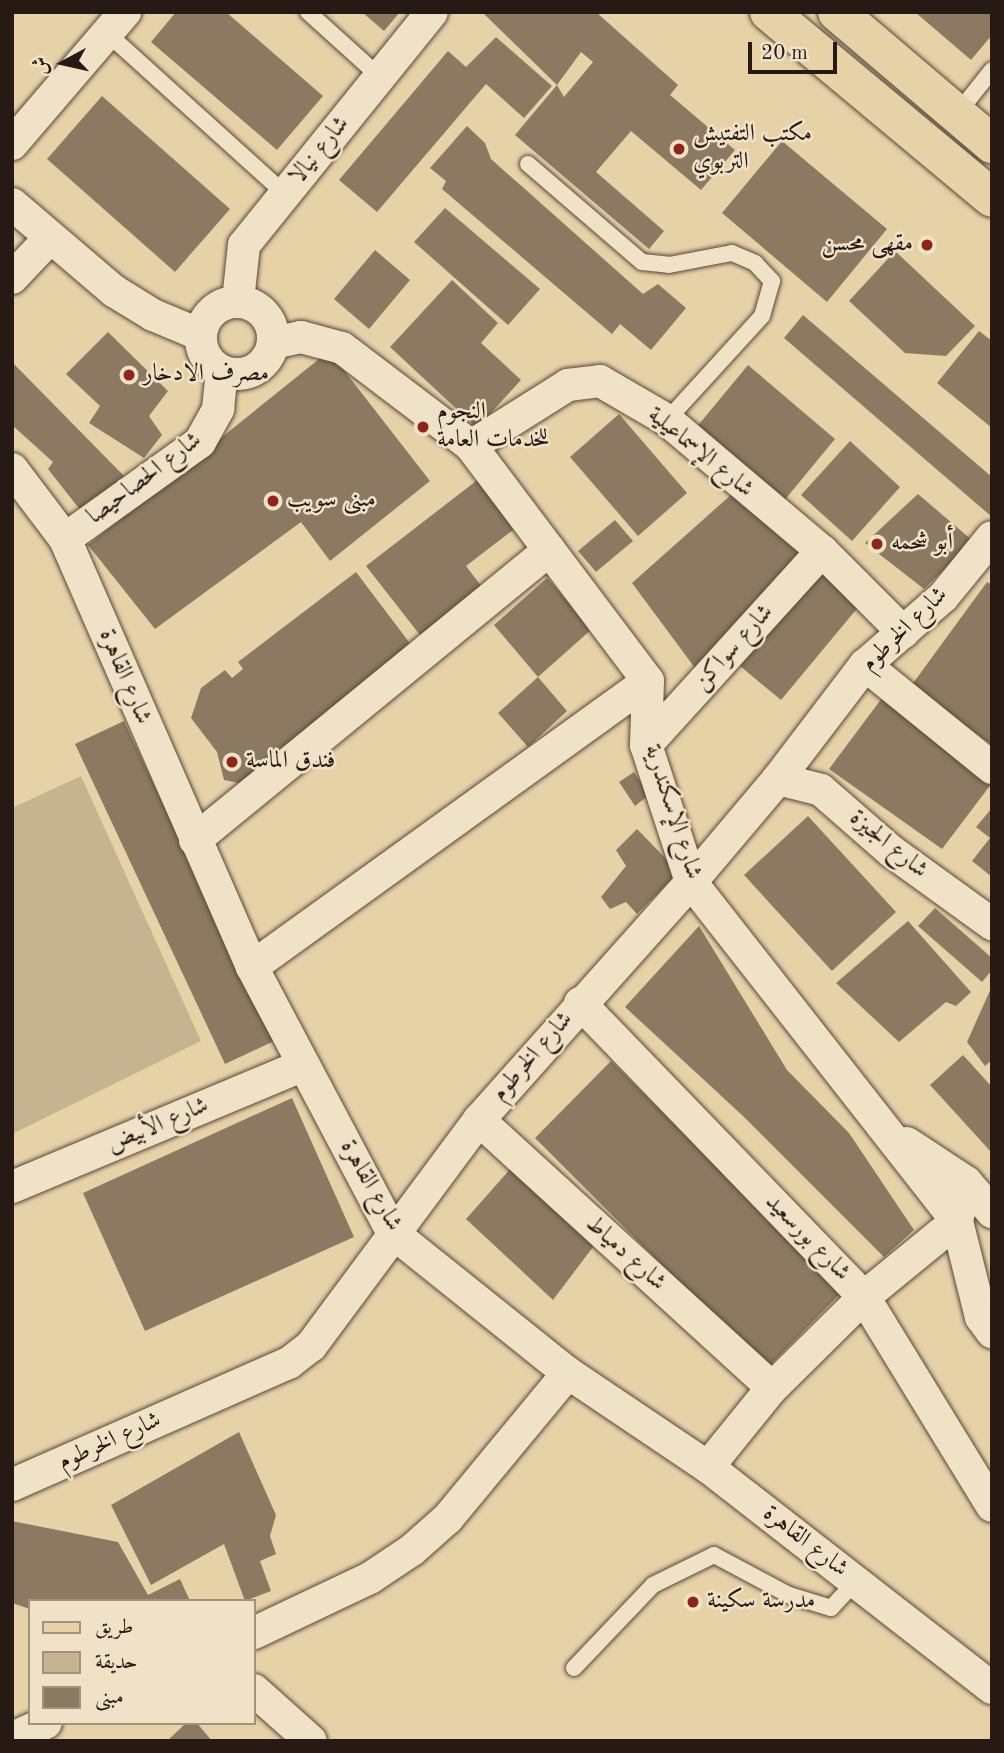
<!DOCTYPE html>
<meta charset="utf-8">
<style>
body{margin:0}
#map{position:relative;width:1004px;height:1753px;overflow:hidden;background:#e7d2a8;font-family:"Old Standard TT",Amiri,serif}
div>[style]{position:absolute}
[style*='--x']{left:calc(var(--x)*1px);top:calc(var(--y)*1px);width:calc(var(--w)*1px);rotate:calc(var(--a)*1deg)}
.green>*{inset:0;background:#c6b38f}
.building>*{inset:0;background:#8b7a61}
.roads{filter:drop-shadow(0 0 2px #57483a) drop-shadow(0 0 2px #57483a)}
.service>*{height:16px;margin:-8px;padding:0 8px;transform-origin:8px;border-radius:8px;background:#efe2c6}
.minor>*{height:32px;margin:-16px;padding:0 16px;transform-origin:16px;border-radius:16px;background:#efe2c6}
.minor>.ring{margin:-16px;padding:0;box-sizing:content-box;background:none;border:32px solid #efe2c6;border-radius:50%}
.primary>*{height:38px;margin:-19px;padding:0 19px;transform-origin:19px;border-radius:19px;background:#e7d2a8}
.dots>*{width:19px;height:19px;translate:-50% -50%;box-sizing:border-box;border:4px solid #efe2c6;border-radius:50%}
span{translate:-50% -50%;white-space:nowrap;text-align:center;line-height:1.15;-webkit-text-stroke:5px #efe2c6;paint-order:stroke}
.poi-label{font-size:24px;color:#271a15}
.left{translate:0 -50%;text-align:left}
.right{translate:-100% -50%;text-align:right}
.street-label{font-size:24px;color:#271a15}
.frame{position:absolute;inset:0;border:14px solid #271a15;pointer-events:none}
.legend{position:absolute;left:28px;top:1599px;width:228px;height:126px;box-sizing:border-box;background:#efe2c6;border:2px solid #9f927f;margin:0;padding:9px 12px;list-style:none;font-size:21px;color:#271a15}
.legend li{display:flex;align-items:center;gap:14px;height:35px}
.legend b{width:35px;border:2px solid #9f927f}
.north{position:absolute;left:28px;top:28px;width:70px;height:70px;-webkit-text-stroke:5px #efe2c6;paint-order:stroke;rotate:262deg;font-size:19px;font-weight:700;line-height:28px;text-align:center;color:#271a15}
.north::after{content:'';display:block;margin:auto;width:24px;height:32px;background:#271a15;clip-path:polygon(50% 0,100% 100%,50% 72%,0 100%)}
.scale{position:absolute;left:748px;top:42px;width:89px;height:32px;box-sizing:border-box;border:4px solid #271a15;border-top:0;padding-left:9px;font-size:21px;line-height:24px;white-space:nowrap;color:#271a15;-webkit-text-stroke:5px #efe2c6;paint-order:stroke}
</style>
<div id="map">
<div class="green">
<i style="clip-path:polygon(81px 776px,201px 1041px,12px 1134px,12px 808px)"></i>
</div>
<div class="building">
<i style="clip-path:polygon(176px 12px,226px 12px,323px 96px,277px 150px,151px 42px)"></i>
<i style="clip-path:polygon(362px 12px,400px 12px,384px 31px)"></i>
<i style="clip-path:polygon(482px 12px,596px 12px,678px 85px,670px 95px,735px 150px,701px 190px,631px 131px,596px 172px,664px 231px,649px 249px,515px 135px,557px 85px,564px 97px,593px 62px,581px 52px,557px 85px)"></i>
<i style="clip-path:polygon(915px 12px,992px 12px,992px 35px,971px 60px)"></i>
<i style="clip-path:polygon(496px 37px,552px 86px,524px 118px,486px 84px,377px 212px,339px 180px,448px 51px,466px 67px)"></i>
<i style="clip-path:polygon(102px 96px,230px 209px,175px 272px,47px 159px)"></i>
<i style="clip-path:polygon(467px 126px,485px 143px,491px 159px,643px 294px,658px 284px,686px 308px,651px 350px,620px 324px,612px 334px,442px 189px,446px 181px,430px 168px)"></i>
<i style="clip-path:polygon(782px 141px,887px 229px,827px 302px,722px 213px)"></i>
<i style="clip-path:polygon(445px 208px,540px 289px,508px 325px,414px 242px)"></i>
<i style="clip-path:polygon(375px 250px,410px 280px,369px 329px,334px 299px)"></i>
<i style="clip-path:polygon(895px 251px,975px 326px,946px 356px,905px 353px,849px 301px)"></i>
<i style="clip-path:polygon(452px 280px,498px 323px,481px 343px,521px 380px,477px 428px,390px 347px)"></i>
<i style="clip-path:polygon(803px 315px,992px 477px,992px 517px,784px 338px)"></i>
<i style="clip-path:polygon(979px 331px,992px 341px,992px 428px,937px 383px)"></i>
<i style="clip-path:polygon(108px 332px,168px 391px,149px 416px,162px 435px,144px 458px,89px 423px,100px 406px,66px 374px)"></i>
<i style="clip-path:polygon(329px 351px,430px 481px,330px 561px,301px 522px,155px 629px,88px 545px)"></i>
<i style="clip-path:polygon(12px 362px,124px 476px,81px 511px,48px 469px,53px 462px,12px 425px)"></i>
<i style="clip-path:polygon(748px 365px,835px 439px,783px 502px,695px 429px)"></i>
<i style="clip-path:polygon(619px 414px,687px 493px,638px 536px,570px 457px)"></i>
<i style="clip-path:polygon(850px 441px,900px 487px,852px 541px,801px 495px)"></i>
<i style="clip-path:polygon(480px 478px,517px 527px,466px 566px,489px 596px,427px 644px,366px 566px)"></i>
<i style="clip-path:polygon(732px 494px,803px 548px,695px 668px,632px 583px)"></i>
<i style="clip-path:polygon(918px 494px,973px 541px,924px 589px,865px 543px)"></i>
<i style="clip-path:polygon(615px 520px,633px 541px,596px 572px,578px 551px)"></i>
<i style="clip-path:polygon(819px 571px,860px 605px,781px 700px,740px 666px)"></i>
<i style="clip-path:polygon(356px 572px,418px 654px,253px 786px,224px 780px,217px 752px,191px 718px,201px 688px,225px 670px,232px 678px,243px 669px,238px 662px)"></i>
<i style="clip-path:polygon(547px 578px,592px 629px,538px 677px,567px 711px,528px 747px,498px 713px,538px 677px,494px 625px)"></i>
<i style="clip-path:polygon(987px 582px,992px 585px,992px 745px,911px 686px)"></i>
<i style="clip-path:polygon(882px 698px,992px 783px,942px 849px,829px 769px)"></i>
<i style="clip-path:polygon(124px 721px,274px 1041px,225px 1064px,75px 744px)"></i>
<i style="clip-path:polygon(634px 772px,649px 795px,635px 806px,619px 782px)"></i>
<i style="clip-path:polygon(992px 808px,992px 877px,972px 861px,990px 838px,976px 827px)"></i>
<i style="clip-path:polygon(808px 816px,896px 912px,832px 971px,744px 875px)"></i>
<i style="clip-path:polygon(637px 829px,679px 872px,637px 914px,626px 902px,610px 909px,601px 897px,626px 866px,616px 850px)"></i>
<i style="clip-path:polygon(935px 908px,992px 958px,992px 970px,982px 982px,918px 926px)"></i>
<i style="clip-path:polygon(908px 921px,971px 992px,956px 1006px,946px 1002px,899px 1042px,836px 983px)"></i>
<i style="clip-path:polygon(699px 926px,787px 1070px,849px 1133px,914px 1230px,884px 1257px,743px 1116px,625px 1007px)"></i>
<i style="clip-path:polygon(992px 986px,992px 1060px,985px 1066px,967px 1042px)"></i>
<i style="clip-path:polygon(963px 1055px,992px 1087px,992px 1153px,930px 1085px)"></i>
<i style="clip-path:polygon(611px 1061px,842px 1292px,766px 1369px,535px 1138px)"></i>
<i style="clip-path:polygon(292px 1098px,354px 1237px,145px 1331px,83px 1193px)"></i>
<i style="clip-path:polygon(512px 1167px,596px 1243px,553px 1300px,466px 1219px)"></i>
<i style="clip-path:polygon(239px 1432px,276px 1515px,270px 1536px,276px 1554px,260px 1561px,271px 1591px,245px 1601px,224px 1544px,151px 1585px,111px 1505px)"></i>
<i style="clip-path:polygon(12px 1521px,118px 1542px,148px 1595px,180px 1579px,190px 1601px,30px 1601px,30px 1609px,12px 1603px)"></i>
<i style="clip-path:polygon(186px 1723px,197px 1723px,212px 1741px,167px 1741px)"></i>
</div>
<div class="roads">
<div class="service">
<i style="--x:308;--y:12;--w:97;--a:42.1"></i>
<i style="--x:107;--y:33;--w:240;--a:42.1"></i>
<i style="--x:957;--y:114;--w:56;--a:-51.5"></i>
<i style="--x:528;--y:164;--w:150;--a:40.7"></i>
<i style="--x:642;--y:262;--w:27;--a:6"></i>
<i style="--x:669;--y:265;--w:64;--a:-10.8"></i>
<i style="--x:732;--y:253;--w:25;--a:23"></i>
<i style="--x:755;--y:263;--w:25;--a:47"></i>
<i style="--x:772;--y:281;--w:36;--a:106"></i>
<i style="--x:762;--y:316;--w:141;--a:132.4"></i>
<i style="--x:574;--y:1668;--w:115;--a:-46.4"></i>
<i style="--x:653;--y:1585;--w:68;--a:-26.2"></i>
<i style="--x:714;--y:1555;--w:85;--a:28.1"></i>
<i style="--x:789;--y:1595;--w:44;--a:17.2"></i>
<i style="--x:831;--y:1608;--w:35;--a:-47"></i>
</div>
<div class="minor">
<i style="--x:12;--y:144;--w:174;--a:-49.4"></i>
<i style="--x:12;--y:204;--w:134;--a:40.5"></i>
<i style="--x:114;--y:291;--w:46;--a:31.6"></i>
<i style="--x:153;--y:315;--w:52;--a:22.6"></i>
<i style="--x:12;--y:278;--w:55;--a:-46.5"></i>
<i style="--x:238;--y:301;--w:56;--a:-83.9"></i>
<i style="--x:244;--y:245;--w:299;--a:-51.1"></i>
<i class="ring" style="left:201px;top:302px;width:40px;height:40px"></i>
<i style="--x:273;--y:343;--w:29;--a:-12"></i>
<i style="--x:301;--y:337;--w:42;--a:15"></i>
<i style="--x:342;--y:348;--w:162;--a:37.2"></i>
<i style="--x:471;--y:446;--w:294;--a:53"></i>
<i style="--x:648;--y:681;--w:64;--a:91.8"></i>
<i style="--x:646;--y:745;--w:144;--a:71.8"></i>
<i style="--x:691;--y:882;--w:431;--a:51.9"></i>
<i style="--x:957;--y:1221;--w:99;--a:76"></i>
<i style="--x:981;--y:1317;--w:19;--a:54"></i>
<i style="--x:471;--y:446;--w:115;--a:-32.2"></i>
<i style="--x:568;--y:385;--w:32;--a:-7"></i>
<i style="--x:600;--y:381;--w:78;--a:30.2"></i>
<i style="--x:667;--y:420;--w:203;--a:40.2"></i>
<i style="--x:822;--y:551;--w:115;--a:45"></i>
<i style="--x:12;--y:469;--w:88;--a:52.9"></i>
<i style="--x:65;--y:539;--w:467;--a:66.4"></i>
<i style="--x:252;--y:967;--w:301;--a:62.1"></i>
<i style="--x:393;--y:1233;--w:224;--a:38.7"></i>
<i style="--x:568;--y:1373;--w:169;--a:33.9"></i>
<i style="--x:708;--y:1467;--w:360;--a:37.9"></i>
<i style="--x:65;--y:539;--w:166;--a:-35.7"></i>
<i style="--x:200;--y:442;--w:38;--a:-61"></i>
<i style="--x:218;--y:409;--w:38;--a:-84"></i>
<i style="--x:865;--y:665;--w:164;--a:39"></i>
<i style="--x:646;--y:745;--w:262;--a:-47.8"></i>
<i style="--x:778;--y:779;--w:44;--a:14.3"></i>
<i style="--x:821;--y:790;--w:93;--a:41.1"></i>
<i style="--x:891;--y:851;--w:125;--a:35.9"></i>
<i style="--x:195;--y:840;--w:458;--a:-39.3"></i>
<i style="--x:252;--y:967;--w:488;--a:-35.8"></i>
<i style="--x:580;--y:1003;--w:409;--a:46"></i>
<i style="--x:864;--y:1297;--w:245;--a:58.5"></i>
<i style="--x:479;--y:1120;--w:397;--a:42.4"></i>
<i style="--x:907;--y:1143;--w:71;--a:33.5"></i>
<i style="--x:966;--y:1182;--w:40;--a:49"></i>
<i style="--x:12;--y:1187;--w:316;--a:-22.7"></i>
<i style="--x:708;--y:1467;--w:102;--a:-51"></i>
<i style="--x:772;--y:1388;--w:129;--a:-44.7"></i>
<i style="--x:864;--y:1297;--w:120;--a:-39.3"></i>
<i style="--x:957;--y:1221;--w:40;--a:-77"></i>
<i style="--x:12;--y:1485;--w:303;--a:-23.8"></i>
<i style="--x:289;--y:1363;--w:28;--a:-38"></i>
<i style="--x:311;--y:1346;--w:282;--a:-53.4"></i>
<i style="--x:479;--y:1120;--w:319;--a:-48.3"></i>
<i style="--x:691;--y:882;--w:135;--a:-49.8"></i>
<i style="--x:778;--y:779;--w:143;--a:-52.7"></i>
<i style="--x:865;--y:665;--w:103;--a:-41.1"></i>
<i style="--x:943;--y:597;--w:77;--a:-50.8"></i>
<i style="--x:254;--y:1633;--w:128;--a:-25.4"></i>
<i style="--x:370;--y:1578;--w:50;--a:-33.7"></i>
<i style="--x:412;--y:1550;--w:48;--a:-41.6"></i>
<i style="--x:448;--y:1518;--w:188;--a:-50.4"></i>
<i style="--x:254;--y:1690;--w:76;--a:41.8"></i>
<i style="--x:12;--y:1738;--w:37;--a:-24"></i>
</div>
<div class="primary">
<i style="--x:769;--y:12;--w:290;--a:39.8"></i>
<i style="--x:837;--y:12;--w:204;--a:40.4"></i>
</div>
</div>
<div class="dots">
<i style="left:679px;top:149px;background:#8f2418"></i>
<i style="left:927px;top:245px;background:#8f2418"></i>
<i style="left:129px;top:375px;background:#8f2418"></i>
<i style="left:423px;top:427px;background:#8f2418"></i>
<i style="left:273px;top:501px;background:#8f2418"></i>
<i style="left:877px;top:544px;background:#8f2418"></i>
<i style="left:232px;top:762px;background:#8f2418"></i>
<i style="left:693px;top:1602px;background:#8f2418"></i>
</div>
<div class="poi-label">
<span class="left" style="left:693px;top:149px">مكتب التفتيش<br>التربوي</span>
<span class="right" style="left:913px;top:245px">مقهى محسن</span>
<span class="left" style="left:143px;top:375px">مصرف الادخار</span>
<span class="left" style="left:437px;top:427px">النجوم<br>للخدمات العامة</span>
<span class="left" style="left:287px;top:501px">مبنى سويب</span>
<span class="left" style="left:891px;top:544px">أبو شحمه</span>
<span class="left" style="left:246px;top:762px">فندق الماسة</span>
<span class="left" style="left:707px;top:1602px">مدرسة سكينة</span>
</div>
<div class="street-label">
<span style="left:320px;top:151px;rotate:-51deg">شارع نيالا</span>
<span style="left:700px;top:453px;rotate:39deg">شارع الإسماعيلية</span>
<span style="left:145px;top:479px;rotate:-37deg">شارع الحصاحيصا</span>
<span style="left:905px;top:630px;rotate:-44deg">شارع الخرطوم</span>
<span style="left:734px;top:648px;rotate:-48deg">شارع سواكن</span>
<span style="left:124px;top:677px;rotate:67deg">شارع القاهرة</span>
<span style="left:672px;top:812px;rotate:72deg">شارع الإسكندرية</span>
<span style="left:888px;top:845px;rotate:39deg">شارع الجيزة</span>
<span style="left:533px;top:1057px;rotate:-49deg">شارع الخرطوم</span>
<span style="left:158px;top:1126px;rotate:-23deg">شارع الأبيض</span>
<span style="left:370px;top:1186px;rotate:60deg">شارع القاهرة</span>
<span style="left:807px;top:1238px;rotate:46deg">شارع بورسعيد</span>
<span style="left:625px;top:1254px;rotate:42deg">شارع دمياط</span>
<span style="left:110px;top:1442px;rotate:-24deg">شارع الخرطوم</span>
<span style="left:805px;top:1542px;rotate:38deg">شارع القاهرة</span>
</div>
<div class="frame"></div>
<ul class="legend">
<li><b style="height:9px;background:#e7d2a8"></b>طريق</li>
<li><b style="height:19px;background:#c6b38f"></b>حديقة</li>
<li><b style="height:19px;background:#8b7a61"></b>مبنى</li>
</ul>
<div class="north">ش</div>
<div class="scale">20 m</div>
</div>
